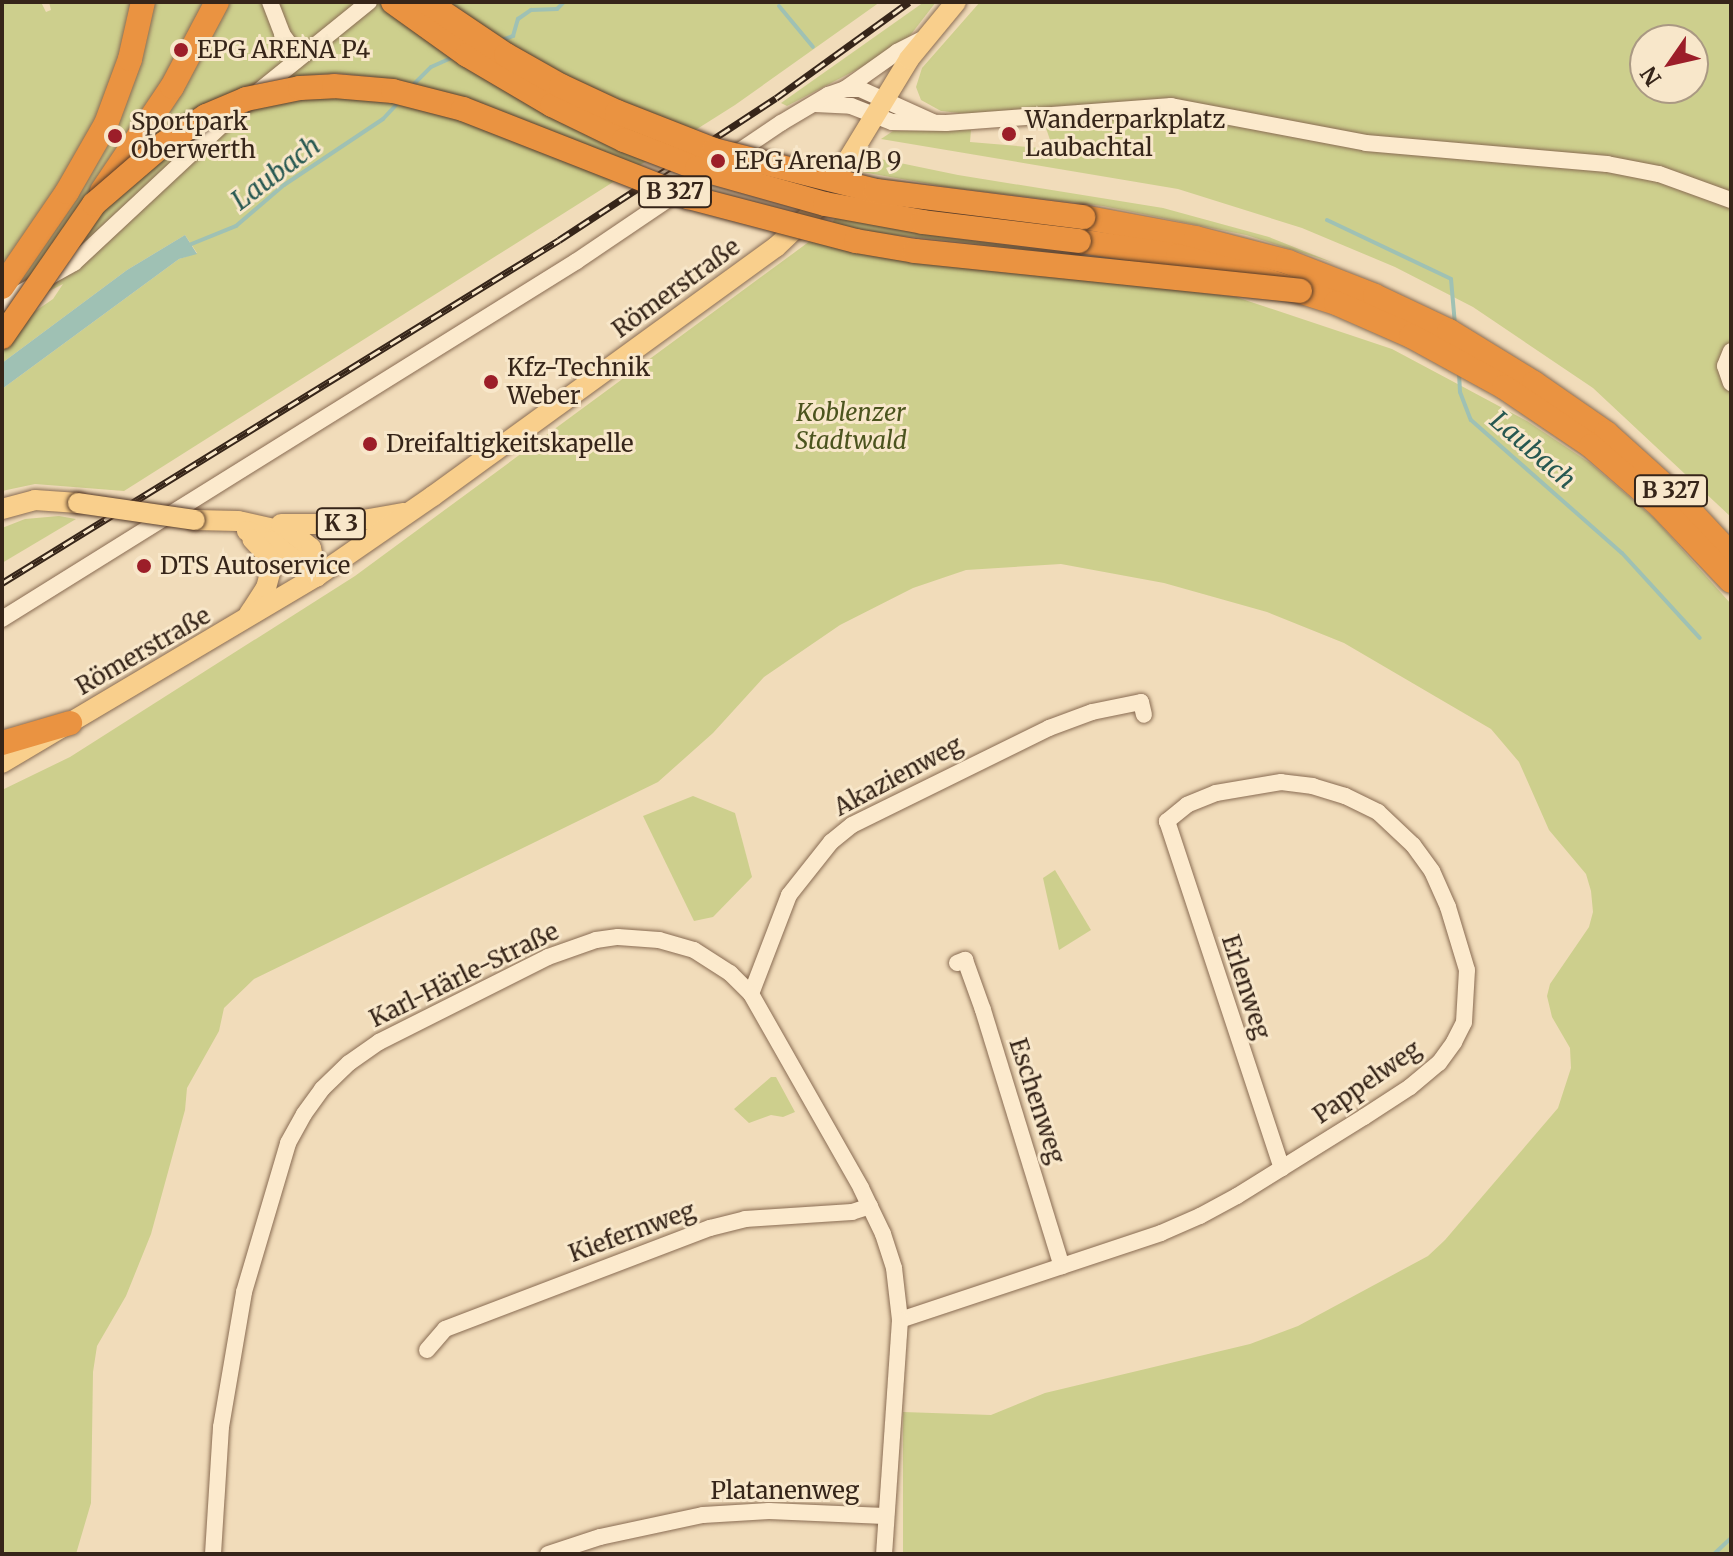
<!DOCTYPE html>
<meta charset="utf-8">
<style>
body{margin:0}
#map{position:relative;width:1733px;height:1556px;overflow:hidden;background:#f1dcba;font-family:Merriweather,serif}
div>[style]{position:absolute}
[style*='--x']{left:calc(var(--x)*1px);top:calc(var(--y)*1px);width:calc(var(--w)*1px);rotate:calc(var(--a)*1deg)}
.green>*{inset:0;background:#cdcf8d}
.water>*{inset:0;background:#9fc1b4}
.stream>*{height:4px;margin:-2px;padding:0 2px;transform-origin:2px;border-radius:2px;background:#9fc1b4}
.roads{filter:drop-shadow(0 0 2px #896c53) drop-shadow(0 0 2px #896c53)}
.minor>*{height:16px;margin:-8px;padding:0 8px;transform-origin:8px;border-radius:8px;background:#fceacd}
.major>*{height:20px;margin:-10px;padding:0 10px;transform-origin:10px;border-radius:10px;background:#f9cf8c}
.highway>*{height:24px;margin:-12px;padding:0 12px;transform-origin:12px;border-radius:12px;background:#ea9341}
.rail>*{height:7px;margin-top:-3.5px;transform-origin:0;background:repeating-linear-gradient(90deg,#f8e7ca 0 12px,#362519 0 24px);box-sizing:border-box;border-block:2px solid #362519}
.bridges{filter:drop-shadow(0 0 2px #553a28) drop-shadow(0 0 2px #553a28)}
.major-bridge>*{height:20px;margin:-10px;padding:0 10px;transform-origin:10px;border-radius:10px;background:#f9cf8c}
.highway-bridge>*{height:24px;margin:-12px;padding:0 12px;transform-origin:12px;border-radius:12px;background:#ea9341}
.dots>*{width:22px;height:22px;translate:-50% -50%;box-sizing:border-box;border:4px solid #f8e7ca;border-radius:50%}
span{translate:-50% -50%;white-space:nowrap;text-align:center;line-height:1.15;-webkit-text-stroke:6px #f8e7ca;paint-order:stroke}
.shield-label span{padding:2px 6px;background:#f8e7ca;border:2px solid;border-radius:6px;-webkit-text-stroke-width:0}
.shield-label{font-size:22px;color:#362519;font-weight:700}
.poi-label{font-size:24px;color:#362519}
.left{translate:0 -50%;text-align:left}
.street-label{font-size:24px;color:#362519}
.park-label{font-size:24px;color:#4b541e;font-style:italic}
.water-label{font-size:26px;color:#275851;font-style:italic}
.frame{position:absolute;inset:0;border:4px solid #362519;pointer-events:none}
.north{position:absolute;left:1629px;top:24px;width:80px;height:80px;box-sizing:border-box;background:#f8e7ca;border:2px solid #aa9983;border-radius:50%;rotate:236deg;font-size:22px;font-weight:700;line-height:32px;text-align:center;color:#362519}
.north::after{content:'';display:block;margin:auto;width:28px;height:36px;background:#9c1e29;clip-path:polygon(50% 0,100% 100%,50% 72%,0 100%)}
</style>
<div id="map">
<div class="green">
<i style="clip-path:polygon(evenodd,2px 2px,41px 2px,46px 12px,51px 10px,49px 2px,880px 2px,735px 105px,124px 491px,35px 484px,2px 491px,2px 389px,179px 259px,197px 253px,185px 235px,127px 270px,2px 363px,2px 334px,53px 299px,63px 284px,2px 315px,2px 2px,337px 73px,375px 77px,350px 95px,264px 104px,297px 76px,337px 73px)"></i>
<i style="clip-path:polygon(924px 2px,936px 2px,902px 46px,787px 106px,781px 103px)"></i>
<i style="clip-path:polygon(evenodd,980px 2px,1731px 2px,1731px 517px,1593px 388px,1473px 307px,1395px 267px,1302px 228px,1178px 189px,881px 139px,893px 131px,971px 130px,970px 142px,1053px 149px,1044px 122px,941px 111px,921px 100px,916px 87px,922px 68px,980px 2px,1645px 40px,1693px 40px,1693px 88px,1645px 88px,1645px 40px)"></i>
<i style="clip-path:polygon(871px 157px,958px 175px,1163px 208px,1269px 237px,1334px 263px,1246px 235px,1103px 206px,947px 187px,862px 172px)"></i>
<i style="clip-path:polygon(836px 217px,944px 237px,1079px 255px,877px 233px,832px 223px)"></i>
<i style="clip-path:polygon(810px 241px,853px 251px,1236px 297px,1392px 349px,1527px 421px,1590px 463px,1655px 519px,1731px 604px,1731px 1554px,903px 1554px,903px 1412px,991px 1415px,1045px 1393px,1250px 1344px,1298px 1326px,1428px 1256px,1445px 1240px,1558px 1108px,1571px 1068px,1570px 1048px,1552px 1017px,1547px 996px,1550px 984px,1589px 927px,1593px 912px,1591px 891px,1586px 874px,1549px 830px,1519px 762px,1491px 729px,1344px 643px,1267px 612px,1164px 583px,1061px 564px,966px 570px,913px 588px,840px 625px,764px 677px,713px 733px,658px 782px,254px 979px,224px 1008px,219px 1031px,187px 1088px,185px 1110px,151px 1234px,126px 1296px,97px 1346px,93px 1372px,91px 1503px,76px 1554px,2px 1554px,2px 790px,70px 757px,355px 576px)"></i>
<i style="clip-path:polygon(59px 516px,76px 519px,2px 563px,2px 528px,25px 519px)"></i>
<i style="clip-path:polygon(693px 796px,735px 813px,752px 877px,713px 917px,694px 921px,643px 816px)"></i>
<i style="clip-path:polygon(1055px 870px,1091px 930px,1059px 950px,1043px 878px)"></i>
<i style="clip-path:polygon(771px 1077px,776px 1077px,795px 1112px,783px 1117px,771px 1115px,749px 1123px,734px 1109px)"></i>
</div>
<div class="water">
<i style="clip-path:polygon(185px 235px,197px 254px,179px 259px,2px 389px,2px 363px,127px 270px)"></i>
</div>
<div class="stream">
<i style="--x:578;--y:2;--w:25;--a:0"></i>
<i style="--x:779;--y:6;--w:53;--a:50.3"></i>
<i style="--x:502;--y:40;--w:12;--a:-20"></i>
<i style="--x:513;--y:36;--w:18;--a:-74"></i>
<i style="--x:518;--y:19;--w:16;--a:-35"></i>
<i style="--x:531;--y:10;--w:26;--a:-2"></i>
<i style="--x:557;--y:9;--w:10;--a:-45"></i>
<i style="--x:411;--y:87;--w:28;--a:-45"></i>
<i style="--x:431;--y:67;--w:27;--a:-24"></i>
<i style="--x:1327;--y:220;--w:137;--a:25.4"></i>
<i style="--x:1451;--y:279;--w:46;--a:85"></i>
<i style="--x:189;--y:245;--w:51;--a:-22"></i>
<i style="--x:236;--y:226;--w:63;--a:-40.5"></i>
<i style="--x:284;--y:185;--w:119;--a:-33.7"></i>
<i style="--x:383;--y:119;--w:22;--a:-47"></i>
<i style="--x:1459;--y:373;--w:19;--a:87"></i>
<i style="--x:1460;--y:392;--w:30;--a:69"></i>
<i style="--x:1471;--y:420;--w:201;--a:41.4"></i>
<i style="--x:1622;--y:553;--w:115;--a:47.5"></i>
<i style="--x:1714;--y:1554;--w:23;--a:-43"></i>
</div>
<div class="roads">
<div class="minor">
<i style="--x:270;--y:2;--w:34;--a:69"></i>
<i style="--x:282;--y:34;--w:29;--a:54"></i>
<i style="--x:845;--y:89;--w:64;--a:-35.4"></i>
<i style="--x:897;--y:52;--w:29;--a:-27"></i>
<i style="--x:815;--y:104;--w:36;--a:3"></i>
<i style="--x:851;--y:106;--w:44;--a:21.3"></i>
<i style="--x:892;--y:122;--w:54;--a:1.1"></i>
<i style="--x:946;--y:123;--w:226;--a:-4.3"></i>
<i style="--x:1171;--y:106;--w:198;--a:10.7"></i>
<i style="--x:1366;--y:143;--w:242;--a:5"></i>
<i style="--x:1607;--y:164;--w:53;--a:10.9"></i>
<i style="--x:1659;--y:174;--w:77;--a:19.9"></i>
<i style="--x:2;--y:303;--w:82;--a:-29.1"></i>
<i style="--x:74;--y:263;--w:246;--a:-43"></i>
<i style="--x:254;--y:95;--w:148;--a:-39"></i>
<i style="--x:1731;--y:351;--w:16;--a:112"></i>
<i style="--x:1725;--y:366;--w:18;--a:71"></i>
<i style="--x:2;--y:619;--w:677;--a:-31.91"></i>
<i style="--x:577;--y:261;--w:246;--a:-34.1"></i>
<i style="--x:781;--y:123;--w:55;--a:-30.8"></i>
<i style="--x:828;--y:95;--w:18;--a:-19"></i>
<i style="--x:845;--y:89;--w:15;--a:0"></i>
<i style="--x:860;--y:89;--w:80;--a:24.3"></i>
<i style="--x:957;--y:963;--w:9;--a:-21"></i>
<i style="--x:965;--y:960;--w:53;--a:70.2"></i>
<i style="--x:983;--y:1010;--w:268;--a:72.9"></i>
<i style="--x:751;--y:994;--w:106;--a:-69"></i>
<i style="--x:789;--y:895;--w:68;--a:-51.6"></i>
<i style="--x:831;--y:842;--w:27;--a:-39"></i>
<i style="--x:852;--y:825;--w:220;--a:-26.2"></i>
<i style="--x:1049;--y:728;--w:46;--a:-20.4"></i>
<i style="--x:1092;--y:712;--w:50;--a:-11.5"></i>
<i style="--x:1141;--y:702;--w:13;--a:77"></i>
<i style="--x:900;--y:1320;--w:275;--a:-18.4"></i>
<i style="--x:1161;--y:1233;--w:43;--a:-23.6"></i>
<i style="--x:1200;--y:1216;--w:42;--a:-28.4"></i>
<i style="--x:1237;--y:1196;--w:53;--a:-31.9"></i>
<i style="--x:1282;--y:1168;--w:97;--a:-31.9"></i>
<i style="--x:1364;--y:1117;--w:55;--a:-33.1"></i>
<i style="--x:1410;--y:1087;--w:38;--a:-40"></i>
<i style="--x:1439;--y:1063;--w:26;--a:-54"></i>
<i style="--x:1454;--y:1042;--w:22;--a:-63"></i>
<i style="--x:1464;--y:1022;--w:52;--a:-86.7"></i>
<i style="--x:1467;--y:970;--w:66;--a:-106.8"></i>
<i style="--x:1448;--y:907;--w:39;--a:-114"></i>
<i style="--x:1432;--y:871;--w:32;--a:-126"></i>
<i style="--x:1413;--y:845;--w:48;--a:-136.7"></i>
<i style="--x:1378;--y:812;--w:37;--a:-154"></i>
<i style="--x:1345;--y:796;--w:34;--a:-163"></i>
<i style="--x:1313;--y:786;--w:32;--a:-173"></i>
<i style="--x:1281;--y:782;--w:66;--a:170.4"></i>
<i style="--x:1216;--y:793;--w:31;--a:158"></i>
<i style="--x:1187;--y:805;--w:26;--a:141"></i>
<i style="--x:1167;--y:821;--w:366;--a:71.7"></i>
<i style="--x:427;--y:1350;--w:28;--a:-49"></i>
<i style="--x:445;--y:1329;--w:284;--a:-20.9"></i>
<i style="--x:710;--y:1228;--w:36;--a:-14"></i>
<i style="--x:745;--y:1219;--w:107;--a:-3.7"></i>
<i style="--x:852;--y:1212;--w:19;--a:-18"></i>
<i style="--x:213;--y:1554;--w:127;--a:-86.4"></i>
<i style="--x:221;--y:1427;--w:137;--a:-80.3"></i>
<i style="--x:244;--y:1292;--w:155;--a:-73.5"></i>
<i style="--x:288;--y:1143;--w:33;--a:-61"></i>
<i style="--x:304;--y:1114;--w:31;--a:-54"></i>
<i style="--x:322;--y:1089;--w:37;--a:-44"></i>
<i style="--x:349;--y:1063;--w:37;--a:-35"></i>
<i style="--x:379;--y:1042;--w:189;--a:-26.7"></i>
<i style="--x:548;--y:957;--w:51;--a:-19.5"></i>
<i style="--x:596;--y:940;--w:22;--a:-8"></i>
<i style="--x:618;--y:937;--w:41;--a:4.2"></i>
<i style="--x:659;--y:940;--w:36;--a:16"></i>
<i style="--x:694;--y:950;--w:43;--a:32.6"></i>
<i style="--x:730;--y:973;--w:30;--a:45"></i>
<i style="--x:751;--y:994;--w:223;--a:60.4"></i>
<i style="--x:861;--y:1188;--w:51;--a:64.4"></i>
<i style="--x:883;--y:1234;--w:36;--a:72"></i>
<i style="--x:894;--y:1268;--w:52;--a:83.4"></i>
<i style="--x:900;--y:1320;--w:235;--a:93.9"></i>
<i style="--x:548;--y:1554;--w:55;--a:-18.1"></i>
<i style="--x:600;--y:1537;--w:105;--a:-12.1"></i>
<i style="--x:703;--y:1515;--w:66;--a:-3.5"></i>
<i style="--x:769;--y:1511;--w:116;--a:2.5"></i>
</div>
<div class="major">
<i style="--x:2;--y:509;--w:34;--a:-15"></i>
<i style="--x:35;--y:500;--w:43;--a:4"></i>
<i style="--x:195;--y:520;--w:43;--a:1.3"></i>
<i style="--x:238;--y:521;--w:55;--a:12.5"></i>
<i style="--x:292;--y:533;--w:24;--a:38"></i>
<i style="--x:311;--y:548;--w:29;--a:78"></i>
<i style="--x:281;--y:524;--w:59;--a:0"></i>
<i style="--x:340;--y:524;--w:65;--a:-9.8"></i>
<i style="--x:247;--y:531;--w:25;--a:23"></i>
<i style="--x:270;--y:541;--w:59;--a:36.7"></i>
<i style="--x:249;--y:614;--w:31;--a:-57"></i>
<i style="--x:266;--y:588;--w:20;--a:-75"></i>
<i style="--x:271;--y:569;--w:13;--a:-103"></i>
<i style="--x:268;--y:556;--w:23;--a:-133"></i>
<i style="--x:2;--y:763;--w:366;--a:-30.7"></i>
<i style="--x:317;--y:576;--w:141;--a:-34.6"></i>
<i style="--x:433;--y:496;--w:424;--a:-36"></i>
<i style="--x:776;--y:247;--w:62;--a:-43.7"></i>
<i style="--x:821;--y:204;--w:170;--a:-58.7"></i>
<i style="--x:909;--y:59;--w:74;--a:-50.5"></i>
</div>
<div class="highway">
<i style="--x:102;--y:191;--w:125;--a:-56.1"></i>
<i style="--x:172;--y:87;--w:96;--a:-62.1"></i>
<i style="--x:1083;--y:217;--w:115;--a:10.5"></i>
<i style="--x:1196;--y:238;--w:95;--a:14.6"></i>
<i style="--x:1288;--y:262;--w:93;--a:21.3"></i>
<i style="--x:1375;--y:296;--w:82;--a:25.3"></i>
<i style="--x:1449;--y:331;--w:100;--a:31.5"></i>
<i style="--x:1534;--y:383;--w:88;--a:34.8"></i>
<i style="--x:1606;--y:433;--w:96;--a:42"></i>
<i style="--x:1677;--y:497;--w:79;--a:47"></i>
<i style="--x:1079;--y:241;--w:100;--a:8.6"></i>
<i style="--x:1178;--y:256;--w:73;--a:15"></i>
<i style="--x:1249;--y:275;--w:91;--a:17.8"></i>
<i style="--x:1336;--y:303;--w:82;--a:23.7"></i>
<i style="--x:1411;--y:336;--w:106;--a:28.7"></i>
<i style="--x:1504;--y:387;--w:105;--a:34.1"></i>
<i style="--x:1591;--y:446;--w:91;--a:41"></i>
<i style="--x:1660;--y:506;--w:103;--a:46.6"></i>
<i style="--x:2;--y:287;--w:115;--a:-55.6"></i>
<i style="--x:67;--y:192;--w:78;--a:-60.2"></i>
<i style="--x:106;--y:124;--w:69;--a:-69.7"></i>
<i style="--x:130;--y:59;--w:58;--a:-77.2"></i>
<i style="--x:2;--y:743;--w:71;--a:-16.4"></i>
</div>
</div>
<div class="rail">
<i style="--x:2;--y:583;--w:654;--a:-31.62"></i>
<i style="--x:559;--y:240;--w:259;--a:-33.2"></i>
<i style="--x:776;--y:98;--w:164;--a:-35.8"></i>
</div>
<div class="bridges">
<div class="major-bridge">
<i style="--x:78;--y:503;--w:118;--a:8.3"></i>
</div>
<div class="highway-bridge">
<i style="--x:393;--y:2;--w:91;--a:35.6"></i>
<i style="--x:467;--y:55;--w:99;--a:30.5"></i>
<i style="--x:552;--y:105;--w:80;--a:25.9"></i>
<i style="--x:624;--y:140;--w:78;--a:21"></i>
<i style="--x:697;--y:168;--w:133;--a:15.7"></i>
<i style="--x:825;--y:204;--w:100;--a:10.4"></i>
<i style="--x:923;--y:222;--w:157;--a:6.9"></i>
<i style="--x:427;--y:2;--w:95;--a:33.9"></i>
<i style="--x:506;--y:55;--w:63;--a:29.4"></i>
<i style="--x:561;--y:86;--w:62;--a:24.9"></i>
<i style="--x:617;--y:112;--w:104;--a:21.4"></i>
<i style="--x:714;--y:150;--w:167;--a:14.2"></i>
<i style="--x:876;--y:191;--w:209;--a:7.2"></i>
<i style="--x:2;--y:337;--w:162;--a:-55.3"></i>
<i style="--x:94;--y:204;--w:94;--a:-40.7"></i>
<i style="--x:165;--y:143;--w:49;--a:-33.4"></i>
<i style="--x:206;--y:116;--w:43;--a:-23"></i>
<i style="--x:246;--y:99;--w:55;--a:-11.5"></i>
<i style="--x:300;--y:88;--w:34;--a:-3"></i>
<i style="--x:334;--y:86;--w:59;--a:4.8"></i>
<i style="--x:393;--y:91;--w:72;--a:14.4"></i>
<i style="--x:463;--y:109;--w:242;--a:21.4"></i>
<i style="--x:688;--y:197;--w:174;--a:14.7"></i>
<i style="--x:856;--y:241;--w:60;--a:9.6"></i>
<i style="--x:915;--y:251;--w:387;--a:5.9"></i>
</div>
</div>
<div class="dots">
<i style="left:181px;top:50px;background:#9c1e29"></i>
<i style="left:1009px;top:134px;background:#9c1e29"></i>
<i style="left:115px;top:136px;background:#9c1e29"></i>
<i style="left:718px;top:161px;background:#9c1e29"></i>
<i style="left:491px;top:382px;background:#9c1e29"></i>
<i style="left:370px;top:444px;background:#9c1e29"></i>
<i style="left:144px;top:566px;background:#9c1e29"></i>
</div>
<div class="shield-label">
<span style="left:675px;top:192px">B 327</span>
<span style="left:1671px;top:491px">B 327</span>
<span style="left:341px;top:524px">K 3</span>
</div>
<div class="poi-label">
<span class="left" style="left:197px;top:50px">EPG ARENA P4</span>
<span class="left" style="left:1025px;top:134px">Wanderparkplatz<br>Laubachtal</span>
<span class="left" style="left:131px;top:136px">Sportpark<br>Oberwerth</span>
<span class="left" style="left:734px;top:161px">EPG Arena/B 9</span>
<span class="left" style="left:507px;top:382px">Kfz-Technik<br>Weber</span>
<span class="left" style="left:386px;top:444px">Dreifaltigkeitskapelle</span>
<span class="left" style="left:160px;top:566px">DTS Autoservice</span>
</div>
<div class="street-label">
<span style="left:676px;top:288px;rotate:-36deg">Römerstraße</span>
<span style="left:143px;top:651px;rotate:-30deg">Römerstraße</span>
<span style="left:898px;top:776px;rotate:-28deg">Akazienweg</span>
<span style="left:464px;top:975px;rotate:-26deg">Karl-Härle-Straße</span>
<span style="left:1246px;top:987px;rotate:72deg">Erlenweg</span>
<span style="left:1367px;top:1082px;rotate:-35deg">Pappelweg</span>
<span style="left:1037px;top:1101px;rotate:72deg">Eschenweg</span>
<span style="left:632px;top:1232px;rotate:-20deg">Kiefernweg</span>
<span style="left:785px;top:1491px">Platanenweg</span>
</div>
<div class="park-label">
<span style="left:851px;top:427px">Koblenzer<br>Stadtwald</span>
</div>
<div class="water-label">
<span style="left:276px;top:173px;rotate:-37deg">Laubach</span>
<span style="left:1533px;top:450px;rotate:41deg">Laubach</span>
</div>
<div class="frame"></div>
<div class="north">N</div>
</div>
